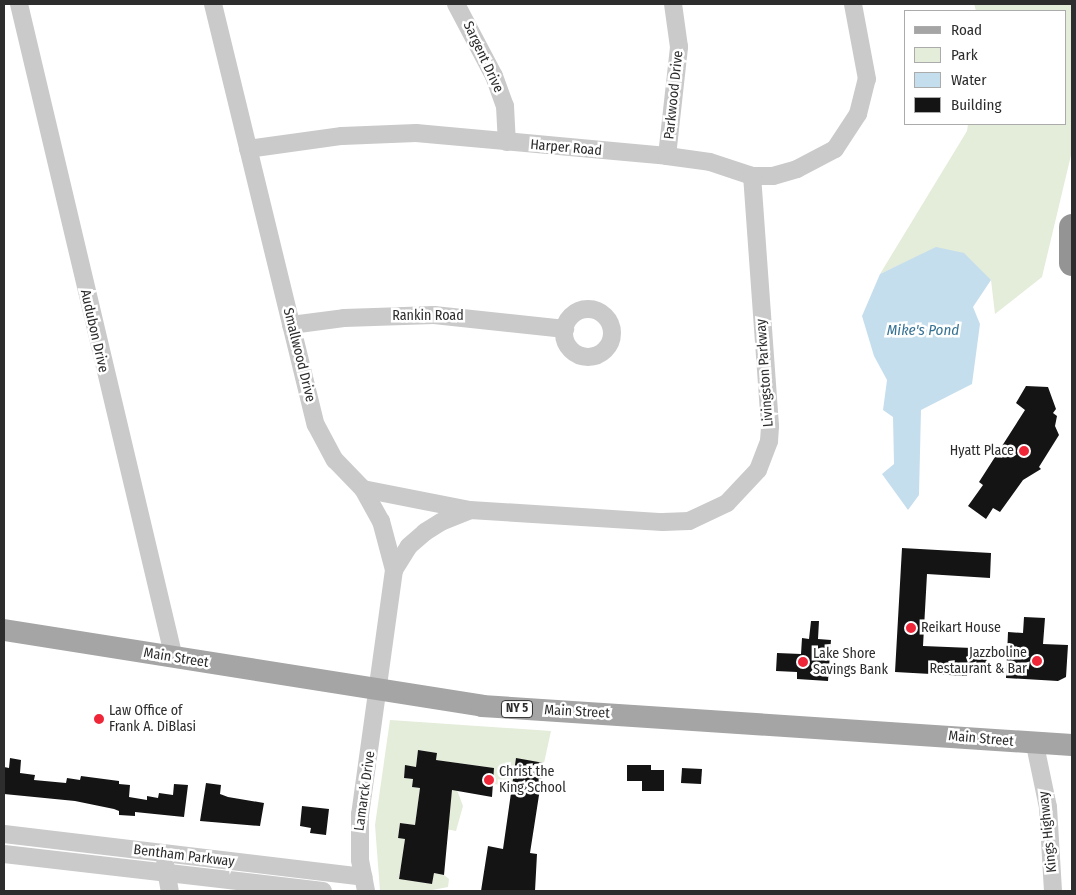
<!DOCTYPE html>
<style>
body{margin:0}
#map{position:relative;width:1076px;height:895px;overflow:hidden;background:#fff;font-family:"Fira Sans Condensed",sans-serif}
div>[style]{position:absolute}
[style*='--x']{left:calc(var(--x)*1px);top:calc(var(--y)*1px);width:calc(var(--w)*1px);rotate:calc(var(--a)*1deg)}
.green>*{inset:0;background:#e4ecda}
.water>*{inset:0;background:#c5deed}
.building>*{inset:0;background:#141414}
.minor>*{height:18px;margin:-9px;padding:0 9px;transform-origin:9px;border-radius:9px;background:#cacaca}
.minor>.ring{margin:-9px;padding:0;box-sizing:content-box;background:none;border:18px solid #cacaca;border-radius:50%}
.major>*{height:22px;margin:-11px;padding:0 11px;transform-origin:11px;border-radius:11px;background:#a5a5a5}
.highway>*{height:26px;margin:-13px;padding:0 13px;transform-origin:13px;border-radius:13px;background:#949494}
.dots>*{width:14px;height:14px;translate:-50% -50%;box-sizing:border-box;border:2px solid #fff;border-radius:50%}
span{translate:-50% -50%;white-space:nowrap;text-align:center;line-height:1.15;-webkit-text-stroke:5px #fff;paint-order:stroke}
.shield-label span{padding:1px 4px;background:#fff;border:1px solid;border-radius:4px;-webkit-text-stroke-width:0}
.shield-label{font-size:12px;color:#2d2d2d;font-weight:700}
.street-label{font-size:14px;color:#2d2d2d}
.poi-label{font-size:14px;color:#2d2d2d}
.right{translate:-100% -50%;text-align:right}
.left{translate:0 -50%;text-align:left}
.water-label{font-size:15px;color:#377294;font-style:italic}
.frame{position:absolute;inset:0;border:5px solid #2d2d2d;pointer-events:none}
.legend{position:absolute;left:904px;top:10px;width:162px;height:115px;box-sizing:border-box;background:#fff;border:1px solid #ababab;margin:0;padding:6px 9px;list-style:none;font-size:15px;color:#2d2d2d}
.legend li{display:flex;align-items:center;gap:10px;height:25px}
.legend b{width:25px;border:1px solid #ababab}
</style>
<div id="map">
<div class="green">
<i style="clip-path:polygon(974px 4px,1072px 4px,1072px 151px,1042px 277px,995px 314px,991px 280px,936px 248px,880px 274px,967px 131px,968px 124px,1065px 124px,1065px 11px,976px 11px)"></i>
<i style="clip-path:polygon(390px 720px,551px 731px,544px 763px,516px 759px,512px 786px,492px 784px,494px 768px,436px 760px,437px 753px,418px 750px,416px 767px,405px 766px,404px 778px,413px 779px,412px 787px,420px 788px,415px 825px,400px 823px,398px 838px,405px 839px,399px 878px,432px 884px,434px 873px,444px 875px,449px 879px,448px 887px,427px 891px,380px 891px,375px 825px)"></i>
<i style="clip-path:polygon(452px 790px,457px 790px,463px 806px,456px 831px,446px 829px)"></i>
</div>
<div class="water">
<i style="clip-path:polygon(936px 247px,964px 253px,991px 280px,973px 307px,980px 324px,972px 384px,921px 410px,919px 495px,908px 510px,882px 474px,894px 464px,893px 417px,883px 410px,887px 380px,874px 356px,862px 316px,880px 274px)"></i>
</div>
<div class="building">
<i style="clip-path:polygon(1026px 386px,1048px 387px,1056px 409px,1053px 413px,1057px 416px,1055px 426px,1059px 435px,1039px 467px,1041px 469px,1023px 480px,1000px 512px,993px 508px,986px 519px,968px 506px,983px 485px,979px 482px,1025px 410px,1016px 403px)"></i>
<i style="clip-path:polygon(902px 548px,991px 553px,990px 578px,927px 574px,923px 646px,972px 648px,972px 653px,987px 654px,986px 667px,968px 666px,967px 676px,895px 672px)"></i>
<i style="clip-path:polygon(1024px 617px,1045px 618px,1043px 644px,1068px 645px,1066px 677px,1058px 681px,1006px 678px,1008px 632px,1023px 633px)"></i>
<i style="clip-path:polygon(811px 621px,819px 621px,818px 639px,831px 640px,828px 681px,797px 679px,797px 672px,776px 671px,777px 653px,801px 654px,802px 638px,809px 639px)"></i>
<i style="clip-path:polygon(418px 750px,437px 753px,436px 760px,494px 768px,492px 797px,452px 790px,444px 875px,434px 873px,432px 884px,399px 879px,405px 839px,398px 838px,400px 823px,415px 825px,420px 788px,412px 787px,413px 779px,404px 778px,405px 765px,416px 767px)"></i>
<i style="clip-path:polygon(10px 758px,21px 760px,20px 773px,35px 775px,34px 780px,66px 783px,67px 778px,80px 780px,81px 776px,119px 781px,119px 784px,130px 785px,129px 797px,147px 800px,147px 796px,158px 798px,159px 793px,173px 795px,174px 784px,188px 785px,184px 817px,135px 812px,135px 816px,119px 815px,119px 811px,114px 809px,75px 801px,4px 794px,4px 767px,9px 768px)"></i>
<i style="clip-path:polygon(516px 758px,544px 763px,530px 853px,537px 854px,535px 891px,481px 891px,488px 846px,503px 849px)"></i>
<i style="clip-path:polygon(627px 765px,651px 765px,651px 770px,664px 770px,664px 791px,642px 791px,642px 781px,627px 781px)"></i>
<i style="clip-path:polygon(682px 768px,702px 769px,701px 784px,681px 783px)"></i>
<i style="clip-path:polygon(206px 783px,221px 785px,220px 794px,228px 797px,264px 803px,260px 826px,200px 821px)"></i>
<i style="clip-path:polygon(302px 806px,329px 809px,326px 835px,310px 833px,311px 828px,300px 826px)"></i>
</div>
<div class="minor">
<i style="--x:19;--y:4;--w:672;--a:76.67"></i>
<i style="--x:213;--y:4;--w:433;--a:76.3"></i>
<i style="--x:316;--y:425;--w:40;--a:62"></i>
<i style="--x:335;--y:460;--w:40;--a:46"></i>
<i style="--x:363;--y:489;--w:37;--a:61"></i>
<i style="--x:381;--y:521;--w:51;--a:75.1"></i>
<i style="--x:394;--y:570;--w:246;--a:97.9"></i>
<i style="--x:360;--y:814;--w:46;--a:90"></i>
<i style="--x:360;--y:860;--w:32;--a:79"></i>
<i style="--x:456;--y:4;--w:81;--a:62.2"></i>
<i style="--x:494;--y:76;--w:32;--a:70"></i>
<i style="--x:505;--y:106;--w:36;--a:87"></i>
<i style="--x:248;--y:149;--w:95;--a:-7.9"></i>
<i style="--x:342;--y:136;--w:74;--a:-2.3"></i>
<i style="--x:416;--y:133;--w:252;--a:5.2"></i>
<i style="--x:667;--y:156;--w:43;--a:7.9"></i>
<i style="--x:710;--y:162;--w:44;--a:18.4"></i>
<i style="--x:752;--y:176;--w:21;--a:0"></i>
<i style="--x:773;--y:176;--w:25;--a:-16"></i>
<i style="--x:797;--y:169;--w:43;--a:-27.8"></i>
<i style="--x:835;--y:149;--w:42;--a:-56.7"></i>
<i style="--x:858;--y:114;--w:36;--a:-76"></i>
<i style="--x:867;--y:79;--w:76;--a:-100.6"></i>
<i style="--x:667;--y:156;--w:110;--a:-83.7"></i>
<i style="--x:679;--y:47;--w:43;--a:-97.9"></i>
<i class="ring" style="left:564px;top:309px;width:30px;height:30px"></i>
<i style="--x:291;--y:325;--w:53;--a:-7.5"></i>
<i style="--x:344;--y:318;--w:90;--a:-1.9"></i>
<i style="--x:434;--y:315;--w:132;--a:6.1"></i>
<i style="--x:363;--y:489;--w:109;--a:11.1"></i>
<i style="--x:470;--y:510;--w:193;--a:3.6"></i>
<i style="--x:663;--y:522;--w:26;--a:-2"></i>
<i style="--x:689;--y:521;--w:42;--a:-25.3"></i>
<i style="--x:727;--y:503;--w:45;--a:-46.8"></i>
<i style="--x:758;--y:470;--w:31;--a:-69"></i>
<i style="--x:769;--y:441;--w:15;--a:-86"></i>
<i style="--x:770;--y:426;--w:251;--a:-94.1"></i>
<i style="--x:394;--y:570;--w:28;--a:-58"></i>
<i style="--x:409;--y:546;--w:21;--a:-41"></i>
<i style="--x:425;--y:532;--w:19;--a:-32"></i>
<i style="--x:441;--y:522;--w:31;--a:-22"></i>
<i style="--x:1035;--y:745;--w:63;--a:78.2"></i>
<i style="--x:1048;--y:807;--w:84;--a:86.6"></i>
<i style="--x:4;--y:834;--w:362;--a:6.8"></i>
<i style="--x:4;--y:854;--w:321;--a:6.6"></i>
<i style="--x:165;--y:864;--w:27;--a:80"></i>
</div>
<div class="major">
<i style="--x:4;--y:630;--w:484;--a:9"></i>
<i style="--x:482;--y:706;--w:591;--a:3.78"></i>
</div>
<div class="highway">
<i style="--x:1072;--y:227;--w:36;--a:90"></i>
</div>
<div class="dots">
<i style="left:1024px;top:451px;background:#ef2538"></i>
<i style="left:911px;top:628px;background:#ef2538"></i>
<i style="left:1037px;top:661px;background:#ef2538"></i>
<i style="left:803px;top:662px;background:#ef2538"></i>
<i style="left:99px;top:719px;background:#ef2538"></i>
<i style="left:489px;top:780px;background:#ef2538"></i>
</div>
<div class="shield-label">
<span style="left:517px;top:709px">NY 5</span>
</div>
<div class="street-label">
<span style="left:483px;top:57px;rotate:65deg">Sargent Drive</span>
<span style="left:674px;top:95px;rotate:-84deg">Parkwood Drive</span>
<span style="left:566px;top:148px;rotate:5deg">Harper Road</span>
<span style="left:428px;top:316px">Rankin Road</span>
<span style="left:94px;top:331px;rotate:77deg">Audubon Drive</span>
<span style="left:299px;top:355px;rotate:76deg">Smallwood Drive</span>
<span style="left:765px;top:373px;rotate:-94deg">Livingston Parkway</span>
<span style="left:176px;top:658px;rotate:9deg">Main Street</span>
<span style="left:577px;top:712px;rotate:3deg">Main Street</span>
<span style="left:981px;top:739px;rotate:5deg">Main Street</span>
<span style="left:365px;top:791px;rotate:-82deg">Lamarck Drive</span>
<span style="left:1048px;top:832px;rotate:-96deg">Kings Highway</span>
<span style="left:184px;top:856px;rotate:7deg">Bentham Parkway</span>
</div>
<div class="poi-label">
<span class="right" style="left:1014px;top:451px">Hyatt Place</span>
<span class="left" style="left:921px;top:628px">Reikart House</span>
<span class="right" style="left:1027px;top:661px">Jazzboline<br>Restaurant &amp; Bar</span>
<span class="left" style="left:813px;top:662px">Lake Shore<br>Savings Bank</span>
<span class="left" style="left:109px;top:719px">Law Office of<br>Frank A. DiBlasi</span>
<span class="left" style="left:499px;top:780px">Christ the<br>King School</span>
</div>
<div class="water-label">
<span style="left:923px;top:331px">Mike's Pond</span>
</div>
<div class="frame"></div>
<ul class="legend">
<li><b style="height:6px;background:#a5a5a5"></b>Road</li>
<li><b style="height:14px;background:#e4ecda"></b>Park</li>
<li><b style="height:14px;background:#c5deed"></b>Water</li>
<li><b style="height:14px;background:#141414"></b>Building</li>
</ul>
</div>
